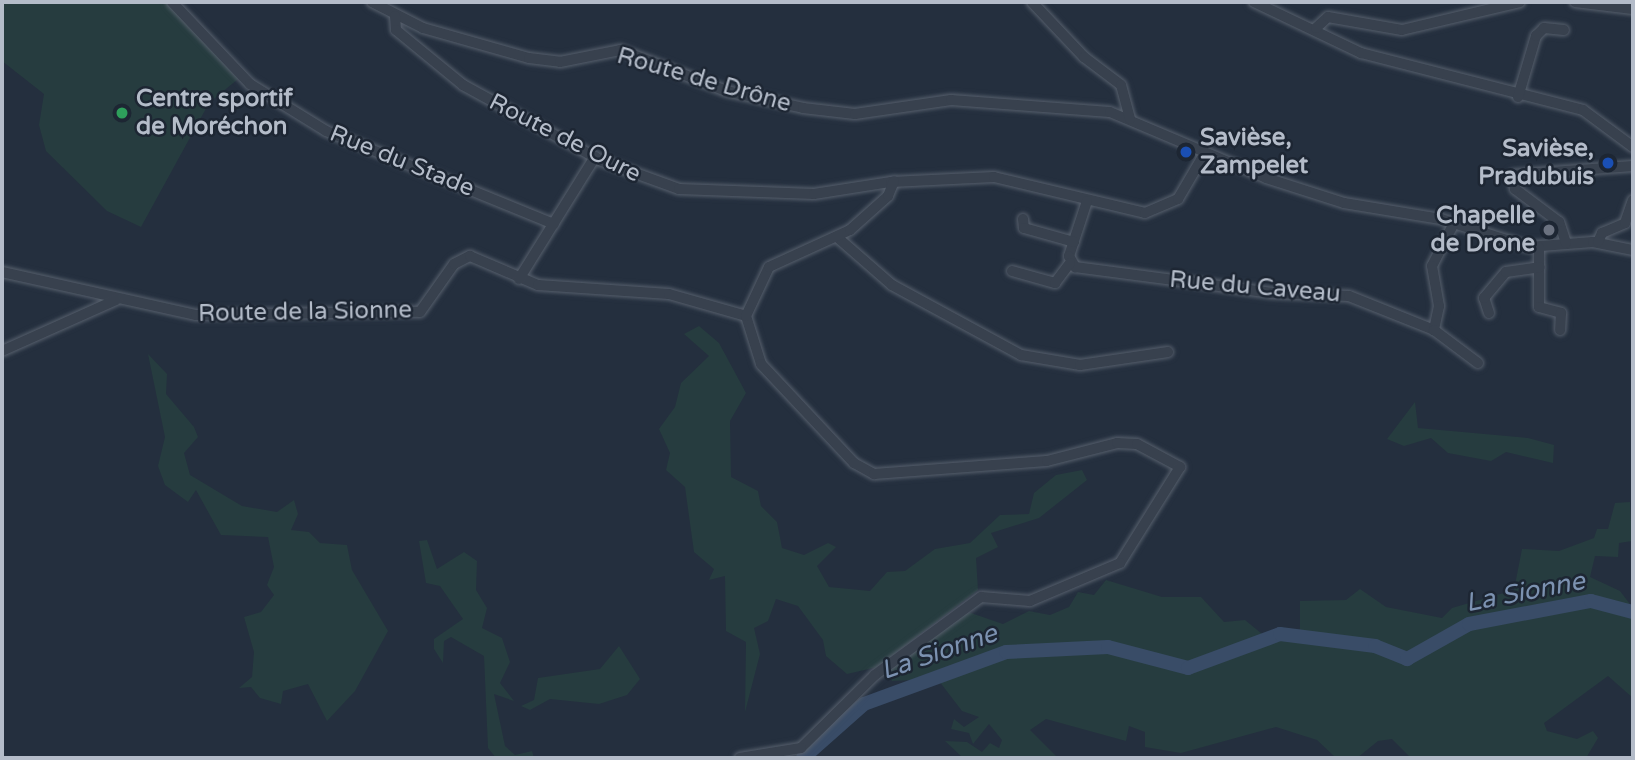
<!DOCTYPE html>
<meta charset="utf-8">
<style>
body{margin:0}
#map{position:relative;width:1635px;height:760px;overflow:hidden;background:#242f3e;font-family:"Varela Round",sans-serif}
div>[style]{position:absolute}
[style*='--x']{left:calc(var(--x)*1px);top:calc(var(--y)*1px);width:calc(var(--w)*1px);rotate:calc(var(--a)*1deg)}
.green>*{inset:0;background:#263c3f}
.river>*{height:14px;margin:-7px;padding:0 7px;transform-origin:7px;border-radius:7px;background:#394c67}
.roads{filter:drop-shadow(0 0 2px #565f6c) drop-shadow(0 0 2px #565f6c)}
.minor>*{height:10px;margin:-5px;padding:0 5px;transform-origin:5px;border-radius:5px;background:#38414e}
.dots>*{width:19px;height:19px;translate:-50% -50%;box-sizing:border-box;border:4px solid #1d2633;border-radius:50%}
span{translate:-50% -50%;white-space:nowrap;text-align:center;line-height:1.15;-webkit-text-stroke:5px #1d2633;paint-order:stroke}
.street-label{font-size:24px;color:#b4bcc9}
.poi-label{font-size:24px;color:#b4bcc9;font-weight:700}
.left{translate:0 -50%;text-align:left}
.right{translate:-100% -50%;text-align:right}
.water-label{font-size:26px;color:#7c92b1;font-style:italic}
.frame{position:absolute;inset:0;border:4px solid #b4bcc9;pointer-events:none}
</style>
<div id="map">
<div class="green">
<i style="clip-path:polygon(2px 2px,166px 2px,238px 79px,209px 103px,141px 227px,107px 211px,46px 151px,39px 125px,44px 94px,2px 61px)"></i>
<i style="clip-path:polygon(699px 326px,719px 343px,746px 393px,730px 421px,731px 477px,758px 491px,761px 506px,777px 522px,782px 548px,804px 555px,828px 543px,836px 547px,817px 566px,829px 587px,870px 591px,887px 572px,905px 571px,935px 549px,970px 543px,1000px 515px,1029px 514px,1034px 493px,1056px 475px,1082px 470px,1087px 480px,1039px 518px,991px 533px,998px 547px,976px 558px,978px 590px,877px 667px,847px 674px,826px 656px,823px 640px,798px 606px,776px 599px,768px 621px,754px 628px,760px 654px,745px 712px,746px 642px,726px 631px,725px 576px,709px 580px,714px 569px,694px 552px,685px 487px,666px 470px,670px 453px,659px 429px,675px 407px,681px 383px,709px 356px,684px 334px)"></i>
<i style="clip-path:polygon(148px 354px,167px 374px,166px 394px,194px 427px,198px 437px,184px 453px,190px 475px,242px 506px,277px 512px,294px 500px,298px 514px,291px 530px,309px 532px,320px 543px,347px 545px,352px 570px,388px 631px,355px 691px,327px 721px,308px 684px,283px 691px,281px 704px,260px 698px,251px 687px,239px 688px,252px 677px,254px 652px,244px 617px,261px 612px,274px 595px,267px 585px,274px 567px,268px 537px,221px 535px,196px 490px,188px 502px,165px 485px,158px 466px,165px 437px)"></i>
<i style="clip-path:polygon(1415px 402px,1418px 428px,1528px 438px,1554px 445px,1553px 463px,1506px 452px,1491px 461px,1448px 453px,1431px 438px,1404px 446px,1387px 439px)"></i>
<i style="clip-path:polygon(1630px 502px,1632px 541px,1619px 543px,1618px 557px,1595px 556px,1590px 577px,1620px 591px,1633px 608px,1633px 698px,1608px 676px,1544px 723px,1547px 731px,1577px 739px,1593px 731px,1598px 738px,1586px 758px,1411px 758px,1392px 739px,1378px 741px,1357px 758px,1336px 758px,1317px 740px,1276px 727px,1181px 753px,1145px 747px,1145px 732px,1129px 726px,1126px 741px,1046px 719px,1030px 730px,1058px 758px,963px 758px,945px 741px,967px 742px,982px 752px,990px 743px,999px 748px,1002px 740px,989px 724px,973px 744px,969px 733px,951px 729px,954px 719px,964px 727px,979px 717px,962px 711px,939px 681px,1000px 657px,1001px 648px,912px 680px,892px 681px,886px 672px,968px 612px,1003px 624px,1029px 611px,1050px 615px,1069px 607px,1078px 592px,1094px 595px,1106px 580px,1162px 597px,1201px 597px,1224px 622px,1245px 620px,1267px 638px,1286px 641px,1300px 629px,1300px 601px,1346px 600px,1360px 589px,1386px 607px,1442px 618px,1452px 608px,1514px 590px,1522px 549px,1559px 551px,1594px 538px,1597px 529px,1608px 529px,1615px 503px)"></i>
<i style="clip-path:polygon(427px 540px,437px 569px,464px 552px,477px 561px,476px 590px,487px 608px,482px 628px,502px 638px,510px 662px,500px 683px,514px 701px,494px 694px,505px 746px,515px 755px,532px 751px,534px 758px,496px 758px,488px 748px,484px 656px,451px 637px,444px 641px,443px 663px,434px 649px,434px 639px,463px 619px,440px 586px,426px 583px,419px 541px)"></i>
<i style="clip-path:polygon(619px 646px,640px 679px,627px 695px,599px 704px,550px 699px,530px 710px,521px 706px,534px 700px,538px 678px,600px 669px)"></i>
</div>
<div class="river">
<i style="--x:803;--y:758;--w:81;--a:-41.5"></i>
<i style="--x:864;--y:704;--w:151;--a:-20.1"></i>
<i style="--x:1006;--y:652;--w:102;--a:-2.8"></i>
<i style="--x:1108;--y:647;--w:83;--a:14.7"></i>
<i style="--x:1188;--y:668;--w:98;--a:-20.3"></i>
<i style="--x:1280;--y:634;--w:96;--a:7.2"></i>
<i style="--x:1375;--y:646;--w:35;--a:22"></i>
<i style="--x:1407;--y:659;--w:71;--a:-29.4"></i>
<i style="--x:1469;--y:624;--w:124;--a:-10.7"></i>
<i style="--x:1591;--y:601;--w:43;--a:14.7"></i>
</div>
<div class="roads">
<div class="minor">
<i style="--x:172;--y:2;--w:113;--a:46.4"></i>
<i style="--x:250;--y:84;--w:89;--a:31.7"></i>
<i style="--x:326;--y:131;--w:246;--a:22.2"></i>
<i style="--x:372;--y:2;--w:57;--a:27"></i>
<i style="--x:423;--y:28;--w:110;--a:15.8"></i>
<i style="--x:529;--y:58;--w:31;--a:7"></i>
<i style="--x:560;--y:62;--w:61;--a:-11.3"></i>
<i style="--x:620;--y:50;--w:114;--a:21.1"></i>
<i style="--x:726;--y:91;--w:79;--a:12.4"></i>
<i style="--x:803;--y:108;--w:52;--a:6.6"></i>
<i style="--x:855;--y:114;--w:97;--a:-8.3"></i>
<i style="--x:951;--y:100;--w:159;--a:4.3"></i>
<i style="--x:1110;--y:112;--w:169;--a:22.9"></i>
<i style="--x:1266;--y:178;--w:82;--a:17.8"></i>
<i style="--x:1344;--y:203;--w:98;--a:9.4"></i>
<i style="--x:1441;--y:219;--w:91;--a:17.8"></i>
<i style="--x:1528;--y:247;--w:65;--a:-4.4"></i>
<i style="--x:1593;--y:242;--w:41;--a:11.3"></i>
<i style="--x:1032;--y:2;--w:76;--a:46.6"></i>
<i style="--x:1084;--y:57;--w:46;--a:37.1"></i>
<i style="--x:1121;--y:85;--w:35;--a:75"></i>
<i style="--x:1254;--y:2;--w:119;--a:25.5"></i>
<i style="--x:1361;--y:53;--w:229;--a:14.4"></i>
<i style="--x:1583;--y:110;--w:62;--a:36.5"></i>
<i style="--x:1575;--y:2;--w:58;--a:6.9"></i>
<i style="--x:395;--y:16;--w:14;--a:86"></i>
<i style="--x:396;--y:30;--w:87;--a:39.4"></i>
<i style="--x:463;--y:85;--w:158;--a:28.7"></i>
<i style="--x:602;--y:161;--w:82;--a:20"></i>
<i style="--x:679;--y:189;--w:135;--a:2.1"></i>
<i style="--x:814;--y:194;--w:78;--a:-8.9"></i>
<i style="--x:891;--y:182;--w:103;--a:-2.8"></i>
<i style="--x:994;--y:177;--w:155;--a:13.4"></i>
<i style="--x:1145;--y:213;--w:36;--a:-23"></i>
<i style="--x:1178;--y:199;--w:53;--a:-59.6"></i>
<i style="--x:1316;--y:28;--w:16;--a:-43"></i>
<i style="--x:1328;--y:17;--w:75;--a:10"></i>
<i style="--x:1402;--y:30;--w:121;--a:-13.3"></i>
<i style="--x:1518;--y:97;--w:64;--a:-73.6"></i>
<i style="--x:1536;--y:36;--w:11;--a:-45"></i>
<i style="--x:1544;--y:28;--w:20;--a:6"></i>
<i style="--x:1087;--y:201;--w:58;--a:108.1"></i>
<i style="--x:1069;--y:256;--w:13;--a:61"></i>
<i style="--x:1075;--y:267;--w:199;--a:7.5"></i>
<i style="--x:1272;--y:293;--w:77;--a:2.2"></i>
<i style="--x:1349;--y:296;--w:92;--a:21.8"></i>
<i style="--x:1023;--y:219;--w:9;--a:84"></i>
<i style="--x:1024;--y:228;--w:52;--a:15.6"></i>
<i style="--x:1454;--y:223;--w:48;--a:117.1"></i>
<i style="--x:1432;--y:266;--w:41;--a:80.1"></i>
<i style="--x:1439;--y:306;--w:25;--a:102"></i>
<i style="--x:1434;--y:330;--w:55;--a:36.9"></i>
<i style="--x:837;--y:237;--w:73;--a:41.1"></i>
<i style="--x:892;--y:285;--w:147;--a:28.5"></i>
<i style="--x:1021;--y:355;--w:60;--a:9.6"></i>
<i style="--x:1080;--y:365;--w:89;--a:-8.4"></i>
<i style="--x:1598;--y:242;--w:10;--a:-66"></i>
<i style="--x:1602;--y:233;--w:25;--a:-23"></i>
<i style="--x:1625;--y:223;--w:24;--a:-71"></i>
<i style="--x:1566;--y:243;--w:22;--a:-108"></i>
<i style="--x:1559;--y:222;--w:55;--a:-143.1"></i>
<i style="--x:1515;--y:189;--w:14;--a:-98"></i>
<i style="--x:1513;--y:175;--w:120;--a:-4.3"></i>
<i style="--x:1539;--y:247;--w:60;--a:90"></i>
<i style="--x:1539;--y:307;--w:23;--a:15"></i>
<i style="--x:1561;--y:313;--w:17;--a:93"></i>
<i style="--x:1012;--y:271;--w:45;--a:15.6"></i>
<i style="--x:1055;--y:283;--w:25;--a:-53"></i>
<i style="--x:2;--y:272;--w:199;--a:12.5"></i>
<i style="--x:196;--y:315;--w:224;--a:-0.8"></i>
<i style="--x:420;--y:312;--w:59;--a:-54.7"></i>
<i style="--x:454;--y:264;--w:18;--a:-27"></i>
<i style="--x:470;--y:256;--w:74;--a:23.1"></i>
<i style="--x:538;--y:285;--w:131;--a:3.9"></i>
<i style="--x:669;--y:294;--w:80;--a:15.9"></i>
<i style="--x:746;--y:316;--w:50;--a:72.6"></i>
<i style="--x:761;--y:364;--w:136;--a:46.8"></i>
<i style="--x:854;--y:463;--w:23;--a:29"></i>
<i style="--x:874;--y:474;--w:173;--a:-4.3"></i>
<i style="--x:1047;--y:461;--w:72;--a:-14.4"></i>
<i style="--x:1117;--y:443;--w:20;--a:3"></i>
<i style="--x:1137;--y:444;--w:49;--a:28.1"></i>
<i style="--x:1180;--y:467;--w:113;--a:122"></i>
<i style="--x:1120;--y:563;--w:98;--a:157.1"></i>
<i style="--x:1030;--y:601;--w:49;--a:-175.3"></i>
<i style="--x:981;--y:597;--w:132;--a:143.7"></i>
<i style="--x:875;--y:675;--w:104;--a:135.4"></i>
<i style="--x:801;--y:748;--w:62;--a:170.7"></i>
<i style="--x:519;--y:279;--w:144;--a:-58.1"></i>
<i style="--x:1489;--y:313;--w:16;--a:-108"></i>
<i style="--x:1484;--y:298;--w:34;--a:-50"></i>
<i style="--x:1506;--y:272;--w:34;--a:-8"></i>
<i style="--x:746;--y:316;--w:54;--a:-64.9"></i>
<i style="--x:769;--y:267;--w:89;--a:-24.6"></i>
<i style="--x:850;--y:230;--w:51;--a:-41.8"></i>
<i style="--x:888;--y:196;--w:16;--a:-68"></i>
<i style="--x:2;--y:351;--w:125;--a:-24.1"></i>
</div>
</div>
<div class="dots">
<i style="left:122px;top:113px;background:#2e9e5b"></i>
<i style="left:1186px;top:152px;background:#1a4fb4"></i>
<i style="left:1608px;top:163px;background:#1a4fb4"></i>
<i style="left:1549px;top:230px;background:#6b7280"></i>
</div>
<div class="street-label">
<span style="left:704px;top:80px;rotate:16deg">Route de Drône</span>
<span style="left:565px;top:138px;rotate:27deg">Route de Oure</span>
<span style="left:402px;top:161px;rotate:22deg">Rue du Stade</span>
<span style="left:1255px;top:287px;rotate:5deg">Rue du Caveau</span>
<span style="left:305px;top:312px;rotate:-1deg">Route de la Sionne</span>
</div>
<div class="poi-label">
<span class="left" style="left:136px;top:113px">Centre sportif<br>de Moréchon</span>
<span class="left" style="left:1200px;top:152px">Savièse,<br>Zampelet</span>
<span class="right" style="left:1594px;top:163px">Savièse,<br>Pradubuis</span>
<span class="right" style="left:1535px;top:230px">Chapelle<br>de Drone</span>
</div>
<div class="water-label">
<span style="left:1525px;top:592px;rotate:-11deg">La Sionne</span>
<span style="left:939px;top:652px;rotate:-19deg">La Sionne</span>
</div>
<div class="frame"></div>
</div>
